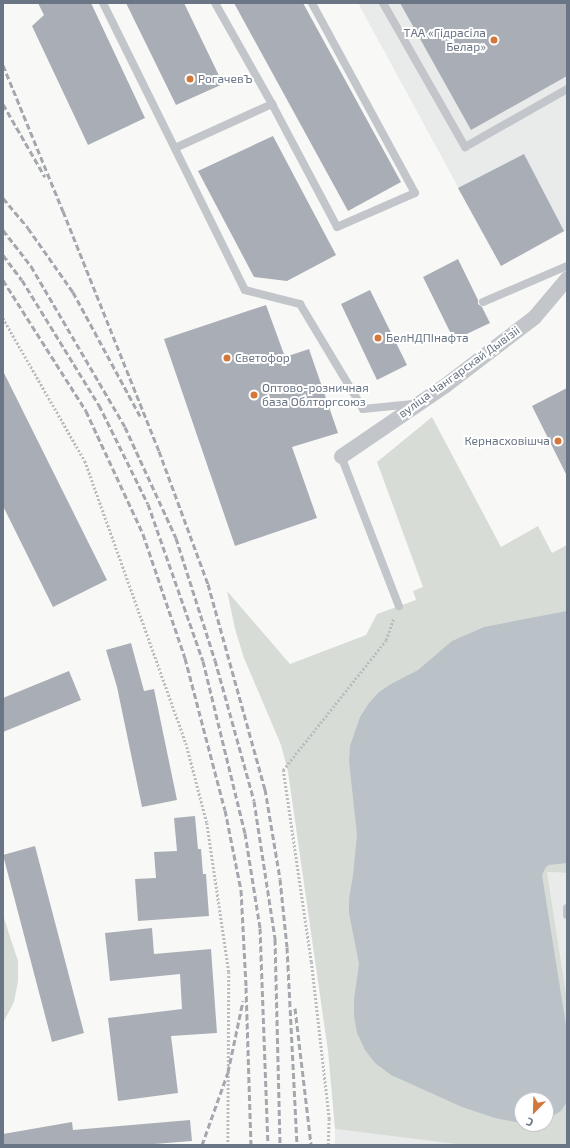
<!DOCTYPE html>
<meta charset="utf-8">
<style>
body{margin:0}
#map{position:relative;width:570px;height:1148px;overflow:hidden;background:#f8f9f6;font-family:"Exo 2",sans-serif}
div>[style]{position:absolute}
[style*='--x']{left:calc(var(--x)*1px);top:calc(var(--y)*1px);width:calc(var(--w)*1px);rotate:calc(var(--a)*1deg)}
.built>*{inset:0;background:#e9eaea}
.green>*{inset:0;background:#d7ddd6}
.water>*{inset:0;background:#bac2c8}
.building>*{inset:0;background:#a9aeb6}
.path>*{height:2.5px;margin-top:-1.25px;transform-origin:0;background:repeating-linear-gradient(90deg,#babcbf 0 2px,transparent 0 4px)}
.service>*{height:8px;margin:-4px;padding:0 4px;transform-origin:4px;border-radius:4px;background:#c2c5c9}
.minor>*{height:15px;margin:-7.5px;padding:0 7.5px;transform-origin:7.5px;border-radius:7.5px;background:#c2c5c9}
.rail>*{height:3px;margin-top:-1.5px;transform-origin:0;background:repeating-linear-gradient(90deg,#a4a8ae 0 6px,transparent 0 9px)}
.dots>*{width:11px;height:11px;translate:-50% -50%;box-sizing:border-box;border:2px solid #fff;border-radius:50%}
span{translate:-50% -50%;white-space:nowrap;text-align:center;line-height:1.15;-webkit-text-stroke:4px #fff;paint-order:stroke}
.poi-label{font-size:12px;color:#6a7585}
.right{translate:-100% -50%;text-align:right}
.left{translate:0 -50%;text-align:left}
.street-label{font-size:12px;color:#6a7585}
.frame{position:absolute;inset:0;border:4px solid #6a7585;pointer-events:none}
.north{position:absolute;left:514px;top:1092px;width:40px;height:40px;box-sizing:border-box;background:#fff;border:1px solid #c3c8ce;border-radius:50%;rotate:203deg;font-size:11px;font-weight:700;line-height:16px;text-align:center;color:#6a7585}
.north::after{content:'';display:block;margin:auto;width:14px;height:18px;background:#d4773b;clip-path:polygon(50% 0,100% 100%,50% 72%,0 100%)}
</style>
<div id="map">
<div class="built">
<i style="clip-path:polygon(358px 3px,567px 3px,567px 230px,501px 266px)"></i>
<i style="clip-path:polygon(547px 872px,567px 873px,567px 999px)"></i>
<i style="clip-path:polygon(335px 1129px,463px 1145px,335px 1145px)"></i>
</div>
<div class="green">
<i style="clip-path:polygon(evenodd,432px 417px,501px 547px,538px 526px,552px 553px,567px 545px,567px 873px,547px 872px,567px 999px,567px 1145px,463px 1145px,335px 1129px,328px 1051px,288px 772px,281px 745px,244px 658px,235px 629px,227px 591px,290px 664px,366px 635px,377px 614px,416px 600px,413px 591px,423px 587px,377px 462px,432px 417px,522px 1100px,546px 1100px,546px 1124px,522px 1124px,522px 1100px)"></i>
<i style="clip-path:polygon(3px 915px,18px 961px,18px 981px,14px 1002px,3px 1023px)"></i>
</div>
<div class="water">
<i style="clip-path:polygon(567px 611px,567px 863px,549px 865px,546px 867px,542px 875px,567px 1031px,567px 1102px,561px 1111px,546px 1120px,546px 1100px,522px 1100px,522px 1122px,515px 1122px,495px 1118px,462px 1107px,391px 1075px,375px 1063px,365px 1050px,357px 1033px,354px 1016px,354px 999px,359px 964px,349px 913px,349px 899px,353px 875px,357px 835px,349px 761px,350px 746px,360px 717px,369px 703px,379px 692px,391px 684px,418px 670px,452px 641px,484px 627px)"></i>
</div>
<div class="building">
<i style="clip-path:polygon(38px 3px,91px 3px,145px 118px,88px 145px,32px 26px,44px 15px)"></i>
<i style="clip-path:polygon(126px 3px,184px 3px,223px 84px,176px 105px)"></i>
<i style="clip-path:polygon(234px 3px,303px 3px,401px 182px,348px 211px)"></i>
<i style="clip-path:polygon(400px 3px,567px 3px,567px 76px,471px 130px)"></i>
<i style="clip-path:polygon(273px 136px,336px 255px,287px 281px,254px 277px,198px 171px)"></i>
<i style="clip-path:polygon(524px 154px,564px 231px,501px 266px,458px 188px)"></i>
<i style="clip-path:polygon(458px 259px,478px 300px,478px 304px,482px 307px,490px 323px,454px 340px,423px 277px)"></i>
<i style="clip-path:polygon(370px 290px,407px 365px,377px 380px,341px 304px)"></i>
<i style="clip-path:polygon(266px 305px,285px 357px,309px 349px,338px 433px,292px 447px,317px 518px,235px 546px,164px 339px)"></i>
<i style="clip-path:polygon(3px 371px,107px 580px,53px 607px,3px 506px)"></i>
<i style="clip-path:polygon(567px 388px,567px 476px,532px 406px)"></i>
<i style="clip-path:polygon(131px 643px,144px 691px,154px 689px,177px 800px,142px 807px,117px 687px,106px 650px)"></i>
<i style="clip-path:polygon(69px 671px,81px 700px,3px 732px,3px 698px)"></i>
<i style="clip-path:polygon(195px 816px,198px 849px,201px 849px,203px 874px,206px 874px,209px 916px,138px 921px,135px 879px,156px 878px,154px 852px,177px 851px,174px 818px)"></i>
<i style="clip-path:polygon(35px 846px,84px 1033px,52px 1042px,3px 855px)"></i>
<i style="clip-path:polygon(152px 928px,154px 954px,211px 949px,217px 1033px,171px 1036px,178px 1093px,118px 1101px,108px 1018px,182px 1009px,180px 974px,110px 981px,105px 933px)"></i>
<i style="clip-path:polygon(190px 1120px,192px 1141px,142px 1145px,3px 1145px,3px 1134px,72px 1122px,73px 1130px)"></i>
</div>
<div class="path">
<i style="--x:3;--y:318;--w:165;--a:60.2"></i>
<i style="--x:85;--y:461;--w:300;--a:70.3"></i>
<i style="--x:186;--y:743;--w:83;--a:75.3"></i>
<i style="--x:207;--y:823;--w:151;--a:81.6"></i>
<i style="--x:229;--y:972;--w:173;--a:90.3"></i>
<i style="--x:328;--y:1145;--w:26;--a:-88"></i>
<i style="--x:329;--y:1119;--w:158;--a:-96.5"></i>
<i style="--x:311;--y:962;--w:194;--a:-98.3"></i>
<i style="--x:283;--y:770;--w:166;--a:-51.6"></i>
<i style="--x:386;--y:640;--w:24;--a:-71"></i>
</div>
<div class="service">
<i style="--x:103;--y:3;--w:320;--a:63.7"></i>
<i style="--x:245;--y:290;--w:57;--a:14.3"></i>
<i style="--x:300;--y:304;--w:122;--a:59"></i>
<i style="--x:363;--y:409;--w:50;--a:-5.7"></i>
<i style="--x:383;--y:3;--w:166;--a:60.3"></i>
<i style="--x:465;--y:147;--w:117;--a:-29.6"></i>
<i style="--x:272;--y:104;--w:139;--a:62.1"></i>
<i style="--x:337;--y:227;--w:85;--a:-23.6"></i>
<i style="--x:415;--y:193;--w:216;--a:-118.5"></i>
<i style="--x:175;--y:148;--w:107;--a:-24.4"></i>
<i style="--x:272;--y:104;--w:116;--a:-119.4"></i>
<i style="--x:483;--y:302;--w:91;--a:-23.2"></i>
<i style="--x:341;--y:456;--w:161;--a:68.9"></i>
<i style="--x:567;--y:908;--w:7;--a:90"></i>
</div>
<div class="minor">
<i style="--x:341;--y:456;--w:126;--a:-34.3"></i>
<i style="--x:445;--y:385;--w:112;--a:-37.4"></i>
<i style="--x:534;--y:317;--w:51;--a:-49.8"></i>
</div>
<div class="rail">
<i style="--x:3;--y:65;--w:158;--a:67.7"></i>
<i style="--x:63;--y:211;--w:258;--a:68.2"></i>
<i style="--x:159;--y:451;--w:142;--a:69.8"></i>
<i style="--x:208;--y:584;--w:213;--a:74.5"></i>
<i style="--x:265;--y:789;--w:91;--a:80.5"></i>
<i style="--x:280;--y:879;--w:68;--a:84.1"></i>
<i style="--x:287;--y:947;--w:198;--a:87.1"></i>
<i style="--x:3;--y:104;--w:84;--a:60.1"></i>
<i style="--x:3;--y:198;--w:39;--a:50"></i>
<i style="--x:28;--y:228;--w:78;--a:54.9"></i>
<i style="--x:73;--y:292;--w:141;--a:61.6"></i>
<i style="--x:3;--y:230;--w:46;--a:52.1"></i>
<i style="--x:31;--y:266;--w:186;--a:59.7"></i>
<i style="--x:125;--y:427;--w:122;--a:65.3"></i>
<i style="--x:176;--y:538;--w:128;--a:72.3"></i>
<i style="--x:215;--y:660;--w:146;--a:74.5"></i>
<i style="--x:254;--y:801;--w:140;--a:81.3"></i>
<i style="--x:275;--y:939;--w:206;--a:88.6"></i>
<i style="--x:3;--y:255;--w:31;--a:53"></i>
<i style="--x:22;--y:280;--w:147;--a:58.4"></i>
<i style="--x:99;--y:405;--w:110;--a:63.7"></i>
<i style="--x:148;--y:504;--w:166;--a:70.7"></i>
<i style="--x:203;--y:661;--w:177;--a:76.3"></i>
<i style="--x:245;--y:833;--w:96;--a:81"></i>
<i style="--x:260;--y:928;--w:217;--a:87.9"></i>
<i style="--x:3;--y:280;--w:155;--a:57.6"></i>
<i style="--x:86;--y:411;--w:136;--a:65.1"></i>
<i style="--x:143;--y:534;--w:131;--a:71.3"></i>
<i style="--x:185;--y:658;--w:157;--a:75.3"></i>
<i style="--x:225;--y:810;--w:82;--a:78.7"></i>
<i style="--x:241;--y:890;--w:97;--a:87"></i>
<i style="--x:246;--y:987;--w:158;--a:88.2"></i>
<i style="--x:295;--y:1008;--w:138;--a:83.3"></i>
<i style="--x:202;--y:1145;--w:77;--a:-70.4"></i>
<i style="--x:228;--y:1072;--w:73;--a:-78.1"></i>
</div>
<div class="dots">
<i style="left:494px;top:40px;background:#d4773b"></i>
<i style="left:190px;top:79px;background:#d4773b"></i>
<i style="left:378px;top:338px;background:#d4773b"></i>
<i style="left:227px;top:358px;background:#d4773b"></i>
<i style="left:254px;top:395px;background:#d4773b"></i>
<i style="left:558px;top:441px;background:#d4773b"></i>
</div>
<div class="poi-label">
<span class="right" style="left:486px;top:40px">ТАА «Гідрасіла<br>Белар»</span>
<span class="left" style="left:198px;top:79px">РогачевЪ</span>
<span class="left" style="left:386px;top:338px">БелНДПІнафта</span>
<span class="left" style="left:235px;top:358px">Светофор</span>
<span class="left" style="left:262px;top:395px">Оптово-розничная<br>база Облторгсоюз</span>
<span class="right" style="left:550px;top:441px">Кернасховішча</span>
</div>
<div class="street-label">
<span style="left:459px;top:372px;rotate:-36deg">вуліца Чангарскай Дывізіі</span>
</div>
<div class="frame"></div>
<div class="north">С</div>
</div>
